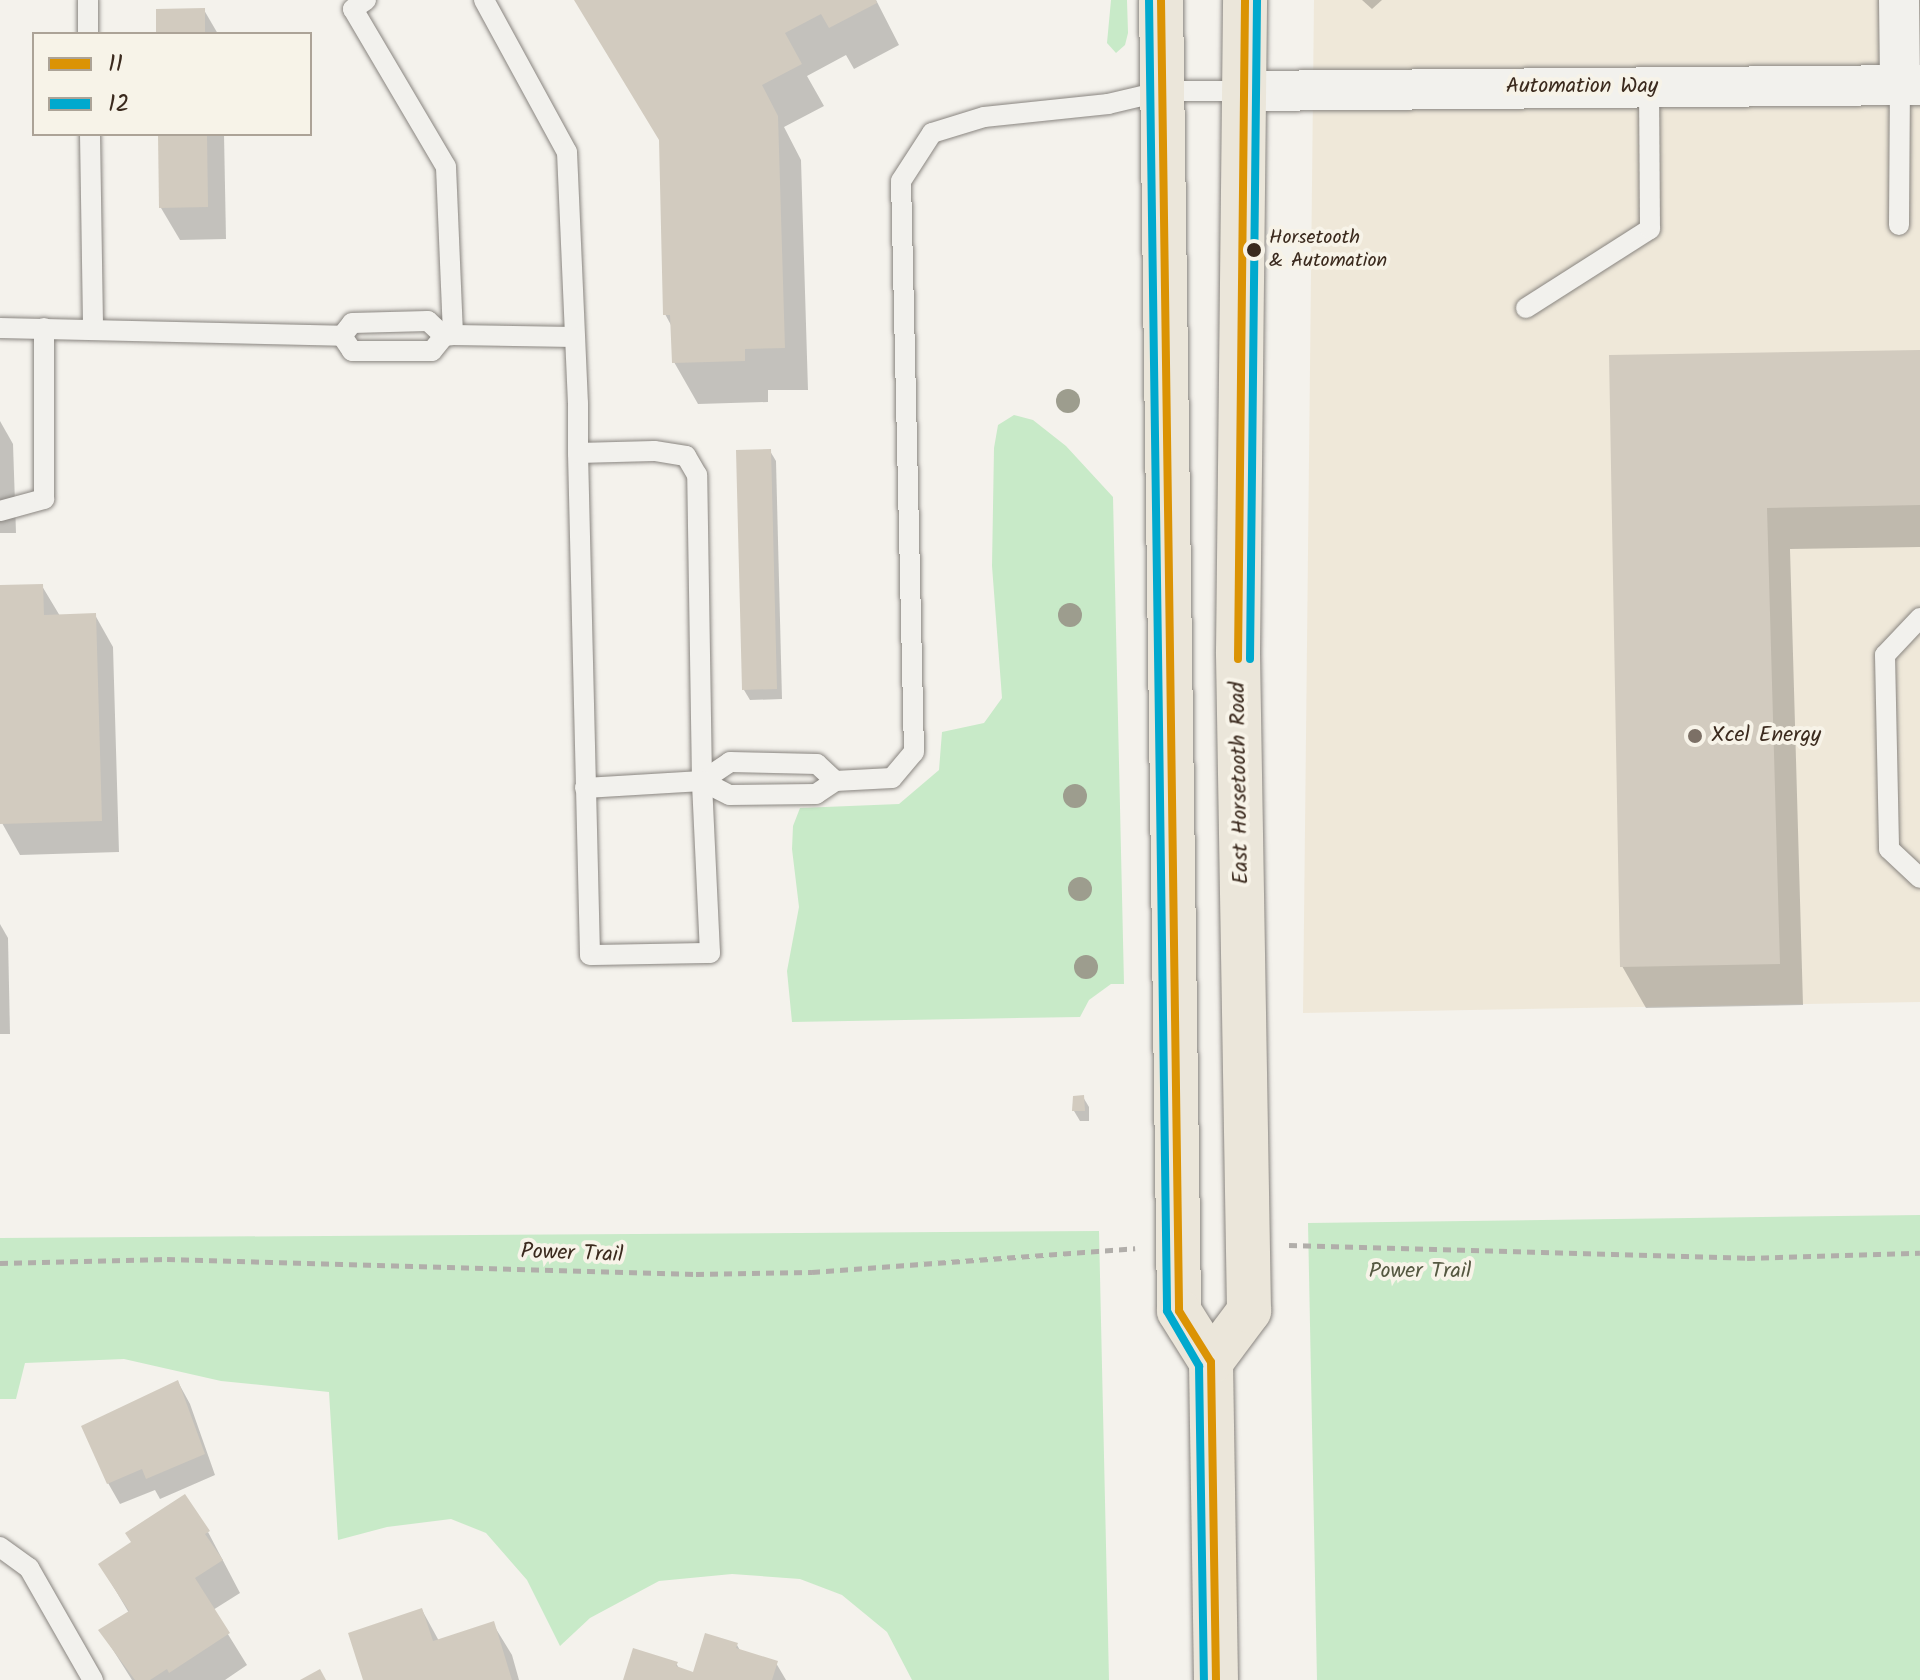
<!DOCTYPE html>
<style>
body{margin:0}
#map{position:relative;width:1920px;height:1680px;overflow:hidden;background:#f4f2ec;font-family:Kalam,sans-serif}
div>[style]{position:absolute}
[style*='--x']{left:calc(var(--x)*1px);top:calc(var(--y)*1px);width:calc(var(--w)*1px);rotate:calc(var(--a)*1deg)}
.built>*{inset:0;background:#efe8d9}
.green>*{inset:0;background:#c8eac8}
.shadow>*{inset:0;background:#0003}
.building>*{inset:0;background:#d2cbbf}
.path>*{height:5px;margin-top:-2.5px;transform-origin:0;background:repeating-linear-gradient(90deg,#b1aeaa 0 8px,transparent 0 14px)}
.roads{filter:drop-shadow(0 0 2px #898580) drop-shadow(0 0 2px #898580)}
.service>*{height:20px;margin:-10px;padding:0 10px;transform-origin:10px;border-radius:10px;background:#f2f1ed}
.minor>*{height:40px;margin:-20px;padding:0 20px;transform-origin:20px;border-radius:20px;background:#f2f1ed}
.primary>*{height:44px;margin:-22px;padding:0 22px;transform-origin:22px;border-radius:22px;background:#ebe6da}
.bus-1>*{height:8px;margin:-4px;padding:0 4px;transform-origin:4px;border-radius:4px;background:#db9304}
.bus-2>*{height:8px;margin:-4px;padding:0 4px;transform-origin:4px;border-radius:4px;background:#00a9ce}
.trees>*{width:24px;height:24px;margin:-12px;border-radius:50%;background:#9d9d8e}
.dots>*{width:22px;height:22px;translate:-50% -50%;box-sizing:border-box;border:4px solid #f7f3e8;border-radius:50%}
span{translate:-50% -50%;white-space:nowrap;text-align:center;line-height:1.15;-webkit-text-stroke:8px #f7f3e8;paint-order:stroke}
.bus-label{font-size:20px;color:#3b2a1e}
.left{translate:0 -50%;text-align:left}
.street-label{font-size:22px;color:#3b2a1e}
.poi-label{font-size:22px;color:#3b2a1e}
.park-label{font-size:22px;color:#555841}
.legend{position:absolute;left:32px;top:32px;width:280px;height:104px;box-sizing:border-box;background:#f7f3e8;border:2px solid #aca397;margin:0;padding:10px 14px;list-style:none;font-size:24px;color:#3b2a1e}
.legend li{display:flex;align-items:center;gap:16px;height:40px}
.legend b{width:40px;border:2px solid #aca397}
</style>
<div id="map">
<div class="built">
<i style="clip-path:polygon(1314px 0,1920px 0,1920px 1002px,1303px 1013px)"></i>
</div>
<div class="green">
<i style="clip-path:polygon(1111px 0,1127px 0,1128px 33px,1125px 45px,1116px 53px,1107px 43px)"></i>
<i style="clip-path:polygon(1014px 415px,1033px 420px,1066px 446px,1113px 497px,1124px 984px,1111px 984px,1089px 1000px,1080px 1017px,792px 1022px,787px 971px,799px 907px,792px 849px,793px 826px,800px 808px,899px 804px,939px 770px,942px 732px,984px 723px,1002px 698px,992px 566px,994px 448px,998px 425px)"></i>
<i style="clip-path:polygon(1920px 1215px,1920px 1680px,1317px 1680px,1308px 1223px)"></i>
<i style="clip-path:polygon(1099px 1231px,1109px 1680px,912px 1680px,887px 1632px,842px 1595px,800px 1579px,732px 1574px,659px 1581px,590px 1618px,560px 1646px,527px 1580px,486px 1533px,451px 1519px,387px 1527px,338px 1540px,329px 1392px,221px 1381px,124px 1359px,25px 1363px,16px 1399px,0 1399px,0 1238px)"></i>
</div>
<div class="shadow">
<i style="clip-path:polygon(575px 0,876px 0,899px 45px,854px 69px,846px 55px,807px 76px,824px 106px,784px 127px,801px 160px,808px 390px,768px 390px,768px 402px,698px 404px,674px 362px,672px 327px,665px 314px,661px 141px)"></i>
<i style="clip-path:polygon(1362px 0,1382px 0,1372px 9px)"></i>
<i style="clip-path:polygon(204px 10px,218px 34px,158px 34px)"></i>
<i style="clip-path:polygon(160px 134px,224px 134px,226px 239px,180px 240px,161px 208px)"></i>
<i style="clip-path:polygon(1920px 352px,1920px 547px,1790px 549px,1803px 1005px,1646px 1008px,1622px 966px,1611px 357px)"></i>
<i style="clip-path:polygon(0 421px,13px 444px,16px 533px,0 533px)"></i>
<i style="clip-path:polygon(770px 451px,776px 461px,782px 699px,750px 700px,744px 690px)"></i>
<i style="clip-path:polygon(42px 586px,60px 616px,95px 615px,113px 647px,119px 852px,20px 855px,2px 823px,0 587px)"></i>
<i style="clip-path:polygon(0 924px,8px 938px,10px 1034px,0 1034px)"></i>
<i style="clip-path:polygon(1083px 1097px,1089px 1107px,1089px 1121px,1080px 1121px,1074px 1111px)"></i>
<i style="clip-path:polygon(178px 1382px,190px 1404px,215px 1475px,160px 1499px,155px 1490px,120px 1504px,108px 1483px)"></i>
<i style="clip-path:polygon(208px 1532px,240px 1593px,213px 1610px,247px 1665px,225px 1680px,132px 1680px,101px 1631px,129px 1613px,100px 1564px)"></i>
<i style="clip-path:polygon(422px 1610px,439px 1641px,493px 1624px,512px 1655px,519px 1680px,365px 1680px)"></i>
<i style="clip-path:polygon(737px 1645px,741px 1652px,776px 1663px,786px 1680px,625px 1680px,676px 1663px,680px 1670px,694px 1674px)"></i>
</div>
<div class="building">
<i style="clip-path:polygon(574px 0,876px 0,877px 3px,829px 28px,821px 14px,785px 33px,802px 64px,762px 85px,778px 116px,785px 348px,745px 349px,745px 361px,672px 363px,670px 315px,663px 315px,659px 140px)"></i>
<i style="clip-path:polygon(205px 8px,205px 34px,156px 34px,156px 9px)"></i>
<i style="clip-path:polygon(158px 134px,207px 134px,208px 207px,159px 208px)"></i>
<i style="clip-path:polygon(1920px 350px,1920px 505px,1767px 508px,1780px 964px,1620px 967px,1609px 355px)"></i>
<i style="clip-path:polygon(771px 449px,777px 689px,742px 690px,736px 450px)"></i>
<i style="clip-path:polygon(43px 584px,44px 615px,96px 613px,102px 821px,0 824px,0 585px)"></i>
<i style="clip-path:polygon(1084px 1095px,1085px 1111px,1072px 1111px,1073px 1096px)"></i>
<i style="clip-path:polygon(178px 1380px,205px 1454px,146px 1479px,142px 1469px,107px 1484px,81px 1426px)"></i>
<i style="clip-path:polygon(185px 1494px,210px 1531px,205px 1534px,223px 1560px,195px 1578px,230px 1633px,169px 1673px,167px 1669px,150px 1680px,135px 1680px,98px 1630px,129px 1611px,98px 1564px,131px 1542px,125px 1533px)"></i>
<i style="clip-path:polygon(422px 1608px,433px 1641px,494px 1621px,512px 1680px,363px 1680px,348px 1633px)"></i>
<i style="clip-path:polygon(705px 1633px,738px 1643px,736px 1648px,778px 1661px,772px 1680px,623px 1680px,633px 1648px,678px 1662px,676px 1666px,693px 1672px)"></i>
<i style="clip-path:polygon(320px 1669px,326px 1680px,300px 1680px)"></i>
</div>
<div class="path">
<i style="--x:1289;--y:1245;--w:458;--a:1.6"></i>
<i style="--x:1747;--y:1258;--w:173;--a:-1.7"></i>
<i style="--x:0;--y:1263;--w:167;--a:-1.4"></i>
<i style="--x:167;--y:1259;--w:529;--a:1.62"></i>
<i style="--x:696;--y:1274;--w:116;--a:-1"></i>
<i style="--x:812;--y:1272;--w:324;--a:-4.2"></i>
</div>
<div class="roads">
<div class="service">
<i style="--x:88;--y:0;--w:34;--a:90"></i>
<i style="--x:366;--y:0;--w:16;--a:145"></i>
<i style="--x:353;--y:9;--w:183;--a:59.5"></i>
<i style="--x:446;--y:167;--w:168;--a:87.6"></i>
<i style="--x:484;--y:0;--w:173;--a:61.4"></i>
<i style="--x:567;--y:152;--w:251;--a:87.5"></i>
<i style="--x:578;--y:403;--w:50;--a:90"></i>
<i style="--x:578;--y:453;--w:502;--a:88.63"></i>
<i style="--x:590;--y:955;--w:120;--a:-1"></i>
<i style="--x:710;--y:953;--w:172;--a:-92.7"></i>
<i style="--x:702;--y:781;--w:306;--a:-90.9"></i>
<i style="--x:697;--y:475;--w:22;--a:-120"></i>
<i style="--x:686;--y:456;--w:32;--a:-171"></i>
<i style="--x:654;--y:451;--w:76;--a:178.5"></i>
<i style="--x:90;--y:134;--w:194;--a:89.1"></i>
<i style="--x:1899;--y:225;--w:140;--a:-89.6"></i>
<i style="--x:1526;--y:308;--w:147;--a:-32.5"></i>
<i style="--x:1650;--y:229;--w:142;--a:-90.4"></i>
<i style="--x:0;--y:328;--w:342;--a:1.3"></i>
<i style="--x:342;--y:336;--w:18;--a:56"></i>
<i style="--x:352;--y:351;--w:80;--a:0"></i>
<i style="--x:432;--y:351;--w:19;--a:-51"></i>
<i style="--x:444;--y:336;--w:9;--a:-6"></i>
<i style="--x:453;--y:335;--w:121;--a:0.9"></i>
<i style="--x:342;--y:336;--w:16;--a:-52"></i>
<i style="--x:352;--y:323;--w:76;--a:-1.5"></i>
<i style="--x:428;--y:321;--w:22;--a:43"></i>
<i style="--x:0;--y:511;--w:46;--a:-15.3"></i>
<i style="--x:44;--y:499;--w:171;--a:-90"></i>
<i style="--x:1920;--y:618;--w:51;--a:133.4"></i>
<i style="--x:1885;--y:655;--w:194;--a:88.8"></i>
<i style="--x:1889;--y:849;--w:42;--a:43.1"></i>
<i style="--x:702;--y:781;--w:34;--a:-34"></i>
<i style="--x:730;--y:762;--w:87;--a:1.3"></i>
<i style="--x:817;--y:764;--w:25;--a:43"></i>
<i style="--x:585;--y:788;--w:117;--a:-3.4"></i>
<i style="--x:702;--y:781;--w:31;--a:27"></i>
<i style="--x:730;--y:795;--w:86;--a:-0.7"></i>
<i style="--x:816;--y:794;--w:23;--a:-34"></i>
<i style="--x:835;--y:781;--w:57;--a:-3"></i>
<i style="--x:892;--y:778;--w:34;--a:-50"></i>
<i style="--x:914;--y:752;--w:571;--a:-91.3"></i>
<i style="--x:901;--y:181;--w:57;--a:-57.1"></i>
<i style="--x:932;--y:133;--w:54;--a:-17.1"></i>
<i style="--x:984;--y:117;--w:125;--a:-6"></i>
<i style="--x:1108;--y:104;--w:57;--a:-13.3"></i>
<i style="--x:1163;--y:91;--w:81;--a:0"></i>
<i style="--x:0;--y:1547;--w:36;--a:36"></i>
<i style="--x:29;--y:1568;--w:129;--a:60.3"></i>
</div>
<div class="minor">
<i style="--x:1899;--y:0;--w:85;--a:89.3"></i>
<i style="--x:1244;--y:91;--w:676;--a:-0.51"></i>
</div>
<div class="primary">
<i style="--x:1161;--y:0;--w:1311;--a:89.21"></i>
<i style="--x:1179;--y:1311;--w:60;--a:57.9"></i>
<i style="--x:1211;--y:1362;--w:318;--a:89.1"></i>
<i style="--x:1211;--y:1362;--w:64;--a:-53.3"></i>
<i style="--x:1249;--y:1311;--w:659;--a:-90.96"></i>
<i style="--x:1238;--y:652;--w:652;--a:-89.38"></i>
</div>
</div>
<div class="bus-1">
<i style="--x:1161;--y:0;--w:1311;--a:89.21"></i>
<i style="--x:1179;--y:1311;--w:60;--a:57.9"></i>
<i style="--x:1211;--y:1362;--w:318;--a:89.1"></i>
<i style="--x:1238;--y:659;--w:659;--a:-89.39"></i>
</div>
<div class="bus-2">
<i style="--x:1149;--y:0;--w:1311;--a:89.21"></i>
<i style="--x:1167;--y:1311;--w:64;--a:59.8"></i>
<i style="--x:1199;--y:1366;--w:314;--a:89.1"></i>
<i style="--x:1250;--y:659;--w:659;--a:-89.39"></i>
</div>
<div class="trees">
<i style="left:1068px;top:401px"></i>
<i style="left:1070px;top:615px"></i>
<i style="left:1075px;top:796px"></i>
<i style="left:1080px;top:889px"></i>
<i style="left:1086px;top:967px"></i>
</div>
<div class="dots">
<i style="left:1254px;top:250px;background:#3b2a1e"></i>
<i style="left:1695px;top:736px;background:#7c7066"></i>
</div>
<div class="bus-label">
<span class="left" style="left:1269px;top:250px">Horsetooth<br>&amp; Automation</span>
</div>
<div class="street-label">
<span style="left:1582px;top:87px">Automation Way</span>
<span style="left:1240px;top:783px;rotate:-91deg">East Horsetooth Road</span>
<span style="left:572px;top:1254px;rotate:2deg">Power Trail</span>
</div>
<div class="poi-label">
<span class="left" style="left:1711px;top:736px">Xcel Energy</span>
</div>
<div class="park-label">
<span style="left:1420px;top:1272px">Power Trail</span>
</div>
<ul class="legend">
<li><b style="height:10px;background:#db9304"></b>11</li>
<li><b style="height:10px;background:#00a9ce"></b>12</li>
</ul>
</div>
